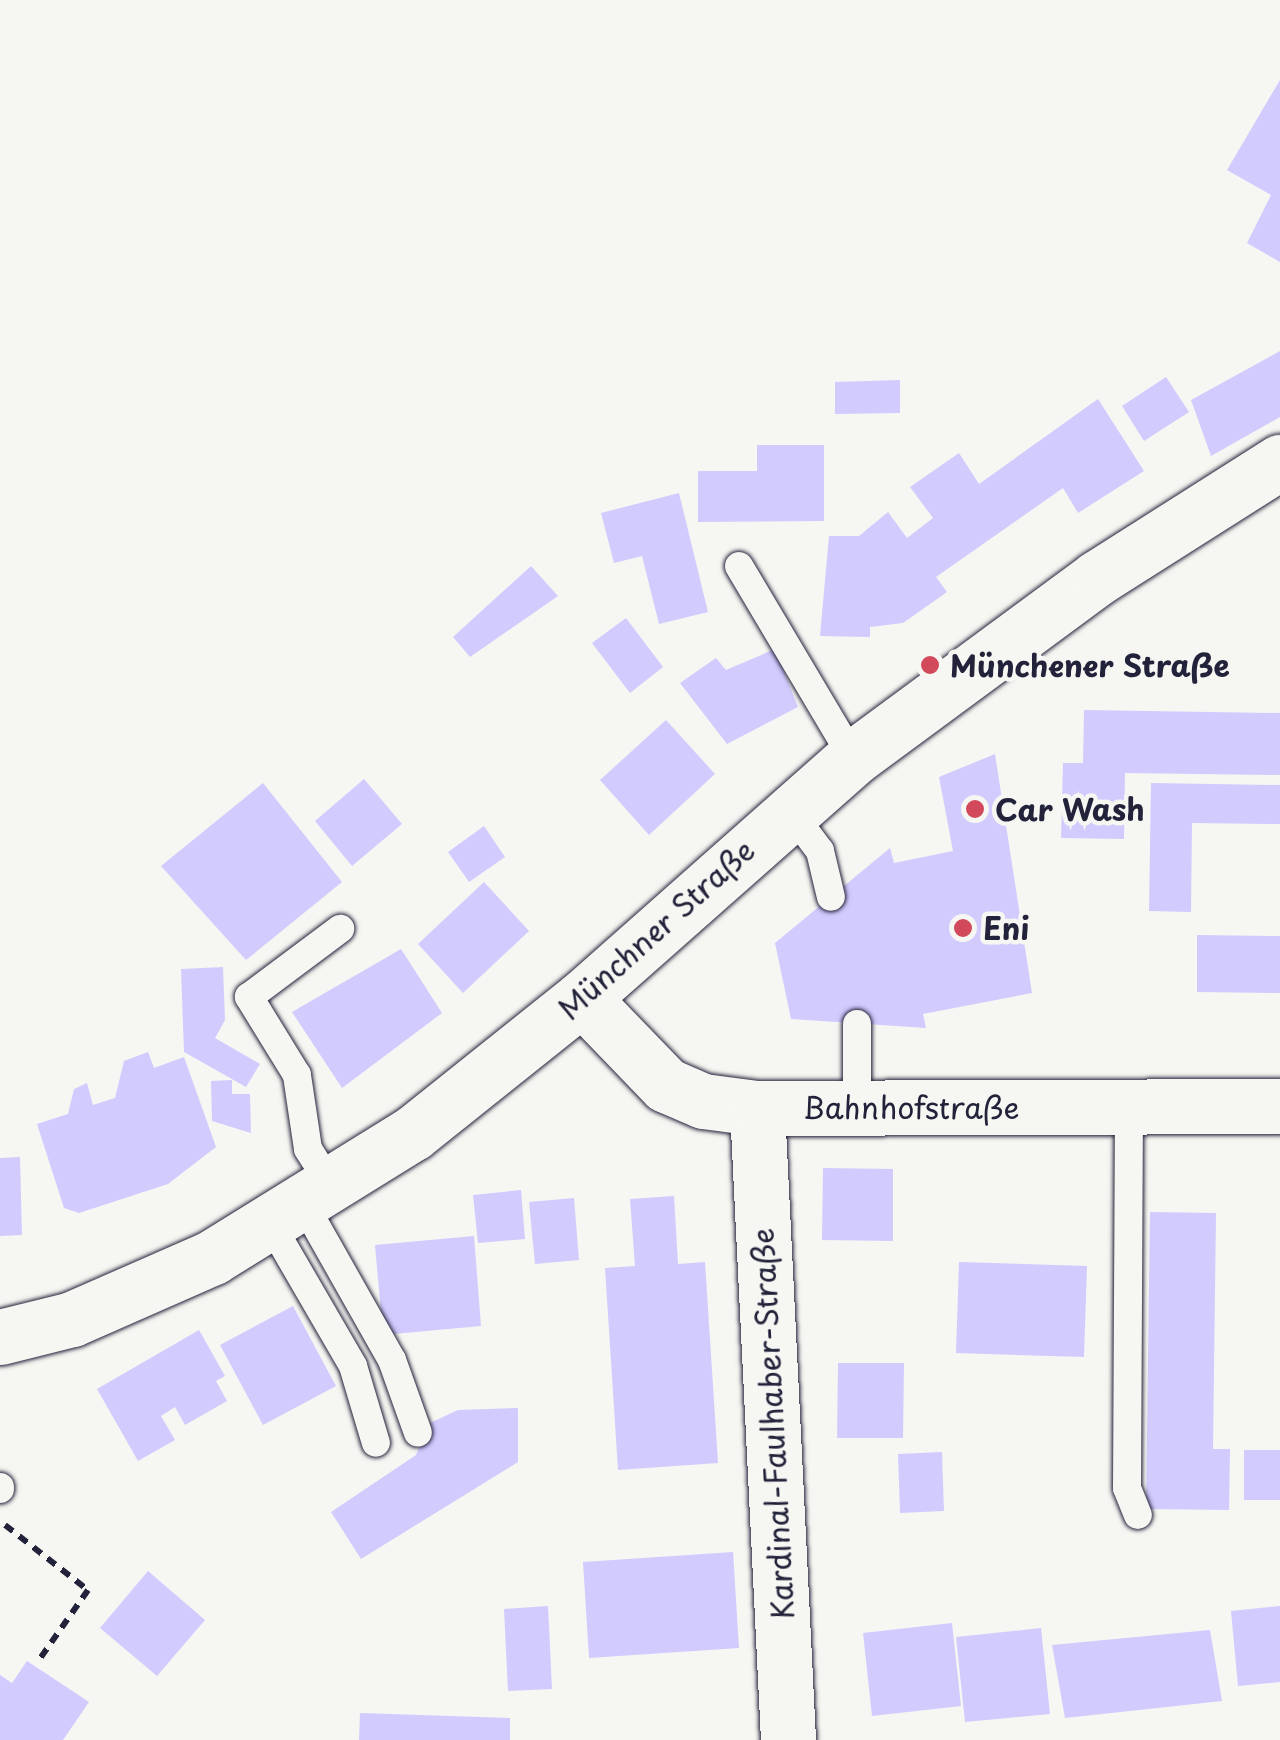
<!DOCTYPE html>
<meta charset="utf-8">
<style>
body{margin:0}
#map{position:relative;width:1280px;height:1740px;overflow:hidden;background:#f6f6f2;font-family:"Playpen Sans",sans-serif}
div>[style]{position:absolute}
[style*='--x']{left:calc(var(--x)*1px);top:calc(var(--y)*1px);width:calc(var(--w)*1px);rotate:calc(var(--a)*1deg)}
.building>*{inset:0;background:#d2cbfe}
.path>*{height:6px;margin-top:-3px;transform-origin:0;background:repeating-linear-gradient(90deg,#22223b 0 10px,transparent 0 18px)}
.roads{filter:drop-shadow(0 0 2px #22223b) drop-shadow(0 0 2px #22223b)}
.service>*{height:28px;margin:-14px;padding:0 14px;transform-origin:14px;border-radius:14px;background:#f6f6f2}
.minor>*{height:55px;margin:-27.5px;padding:0 27.5px;transform-origin:27.5px;border-radius:27.5px;background:#f6f6f2}
.tertiary>*{height:55px;margin:-27.5px;padding:0 27.5px;transform-origin:27.5px;border-radius:27.5px;background:#f6f6f2}
.secondary>*{height:55px;margin:-27.5px;padding:0 27.5px;transform-origin:27.5px;border-radius:27.5px;background:#f6f6f2}
.dots>*{width:28px;height:28px;translate:-50% -50%;box-sizing:border-box;border:5px solid #f6f6f2;border-radius:50%}
span{translate:-50% -50%;white-space:nowrap;text-align:center;line-height:1.15;-webkit-text-stroke:9px #f6f6f2;paint-order:stroke}
.poi-label{font-size:30px;color:#22223b;font-weight:700}
.left{translate:0 -50%;text-align:left}
.street-label{font-size:30px;color:#22223b}
</style>
<div id="map">
<div class="building">
<i style="clip-path:polygon(1280px 80px,1280px 262px,1247px 243px,1271px 195px,1227px 170px)"></i>
<i style="clip-path:polygon(1280px 351px,1280px 417px,1211px 456px,1191px 400px)"></i>
<i style="clip-path:polygon(1166px 377px,1189px 412px,1144px 441px,1122px 406px)"></i>
<i style="clip-path:polygon(900px 380px,900px 413px,835px 414px,835px 382px)"></i>
<i style="clip-path:polygon(1098px 399px,1144px 471px,1078px 513px,1063px 488px,936px 577px,947px 592px,903px 623px,870px 627px,870px 637px,820px 636px,829px 536px,859px 536px,888px 512px,907px 538px,933px 518px,910px 487px,959px 453px,979px 484px)"></i>
<i style="clip-path:polygon(757px 445px,824px 445px,824px 521px,698px 522px,698px 471px,757px 471px)"></i>
<i style="clip-path:polygon(679px 493px,708px 612px,659px 624px,642px 556px,614px 563px,601px 513px)"></i>
<i style="clip-path:polygon(531px 566px,558px 596px,470px 657px,453px 637px)"></i>
<i style="clip-path:polygon(626px 618px,663px 667px,630px 693px,592px 643px)"></i>
<i style="clip-path:polygon(775px 649px,798px 707px,727px 744px,680px 683px,716px 658px,726px 670px)"></i>
<i style="clip-path:polygon(1084px 710px,1280px 713px,1280px 775px,1125px 773px,1124px 839px,1061px 838px,1063px 763px,1083px 763px)"></i>
<i style="clip-path:polygon(666px 720px,715px 774px,649px 835px,600px 780px)"></i>
<i style="clip-path:polygon(995px 754px,1032px 993px,923px 1014px,926px 1028px,791px 1019px,775px 943px,890px 848px,894px 863px,953px 851px,939px 777px)"></i>
<i style="clip-path:polygon(364px 779px,402px 824px,352px 866px,315px 821px)"></i>
<i style="clip-path:polygon(263px 783px,342px 882px,246px 960px,161px 866px)"></i>
<i style="clip-path:polygon(1151px 783px,1280px 785px,1280px 824px,1192px 823px,1191px 912px,1149px 911px)"></i>
<i style="clip-path:polygon(484px 826px,505px 857px,469px 882px,448px 852px)"></i>
<i style="clip-path:polygon(484px 882px,529px 931px,463px 993px,418px 944px)"></i>
<i style="clip-path:polygon(1197px 935px,1280px 936px,1280px 993px,1197px 992px)"></i>
<i style="clip-path:polygon(401px 949px,442px 1013px,342px 1088px,292px 1012px)"></i>
<i style="clip-path:polygon(223px 967px,225px 1020px,215px 1038px,260px 1064px,246px 1087px,184px 1052px,181px 969px)"></i>
<i style="clip-path:polygon(148px 1052px,154px 1068px,184px 1057px,216px 1147px,168px 1184px,79px 1213px,64px 1208px,37px 1124px,68px 1114px,74px 1089px,87px 1083px,93px 1105px,115px 1098px,124px 1061px)"></i>
<i style="clip-path:polygon(232px 1080px,232px 1094px,250px 1094px,251px 1133px,212px 1121px,211px 1081px)"></i>
<i style="clip-path:polygon(20px 1157px,22px 1235px,0 1236px,0 1158px)"></i>
<i style="clip-path:polygon(823px 1168px,893px 1169px,893px 1241px,822px 1240px)"></i>
<i style="clip-path:polygon(521px 1190px,525px 1239px,478px 1243px,473px 1195px)"></i>
<i style="clip-path:polygon(674px 1196px,678px 1264px,705px 1262px,718px 1463px,618px 1470px,605px 1268px,635px 1266px,630px 1199px)"></i>
<i style="clip-path:polygon(574px 1198px,579px 1260px,535px 1264px,529px 1202px)"></i>
<i style="clip-path:polygon(1150px 1212px,1216px 1213px,1213px 1449px,1230px 1449px,1229px 1510px,1146px 1509px)"></i>
<i style="clip-path:polygon(474px 1236px,481px 1326px,383px 1335px,375px 1245px)"></i>
<i style="clip-path:polygon(959px 1262px,1087px 1266px,1084px 1357px,956px 1353px)"></i>
<i style="clip-path:polygon(293px 1306px,336px 1386px,263px 1425px,220px 1345px)"></i>
<i style="clip-path:polygon(199px 1330px,225px 1376px,216px 1381px,227px 1401px,185px 1425px,175px 1407px,161px 1416px,175px 1440px,138px 1461px,97px 1389px)"></i>
<i style="clip-path:polygon(838px 1363px,904px 1363px,903px 1438px,837px 1438px)"></i>
<i style="clip-path:polygon(518px 1408px,518px 1462px,361px 1559px,331px 1512px,416px 1455px,430px 1423px,458px 1410px)"></i>
<i style="clip-path:polygon(1244px 1450px,1280px 1450px,1280px 1500px,1244px 1500px)"></i>
<i style="clip-path:polygon(942px 1452px,944px 1511px,900px 1513px,898px 1454px)"></i>
<i style="clip-path:polygon(733px 1552px,739px 1648px,589px 1658px,583px 1562px)"></i>
<i style="clip-path:polygon(148px 1571px,205px 1620px,157px 1676px,100px 1628px)"></i>
<i style="clip-path:polygon(548px 1606px,552px 1689px,508px 1691px,504px 1609px)"></i>
<i style="clip-path:polygon(1280px 1606px,1280px 1682px,1238px 1686px,1231px 1611px)"></i>
<i style="clip-path:polygon(952px 1623px,961px 1706px,872px 1716px,863px 1633px)"></i>
<i style="clip-path:polygon(1041px 1628px,1050px 1714px,965px 1722px,956px 1637px)"></i>
<i style="clip-path:polygon(1210px 1630px,1222px 1701px,1065px 1718px,1052px 1645px)"></i>
<i style="clip-path:polygon(27px 1661px,89px 1702px,63px 1740px,0 1740px,0 1675px,12px 1683px)"></i>
<i style="clip-path:polygon(360px 1713px,510px 1718px,510px 1740px,359px 1740px)"></i>
</div>
<div class="path">
<i style="--x:5;--y:1525;--w:105;--a:38.1"></i>
<i style="--x:88;--y:1590;--w:85;--a:125"></i>
</div>
<div class="roads">
<div class="service">
<i style="--x:739;--y:566;--w:223;--a:59.3"></i>
<i style="--x:790;--y:811;--w:50;--a:53.1"></i>
<i style="--x:820;--y:851;--w:47;--a:76.6"></i>
<i style="--x:857;--y:1024;--w:82;--a:90"></i>
<i style="--x:1129;--y:1106;--w:382;--a:90.3"></i>
<i style="--x:1127;--y:1488;--w:29;--a:68"></i>
<i style="--x:330;--y:1184;--w:41;--a:-122.2"></i>
<i style="--x:308;--y:1149;--w:75;--a:-98.5"></i>
<i style="--x:297;--y:1075;--w:92;--a:-121.6"></i>
<i style="--x:249;--y:997;--w:114;--a:-36.8"></i>
<i style="--x:302;--y:1201;--w:183;--a:60.5"></i>
<i style="--x:392;--y:1360;--w:77;--a:70.4"></i>
<i style="--x:269;--y:1221;--w:168;--a:59.9"></i>
<i style="--x:353;--y:1366;--w:80;--a:73.4"></i>
<i style="--x:0;--y:1487;--w:2;--a:90"></i>
</div>
<div class="minor">
<i style="--x:757;--y:1108;--w:633;--a:87.19"></i>
</div>
<div class="tertiary">
<i style="--x:582;--y:998;--w:121;--a:46"></i>
<i style="--x:666;--y:1085;--w:40;--a:23.4"></i>
<i style="--x:703;--y:1101;--w:54;--a:7.4"></i>
<i style="--x:757;--y:1108;--w:523;--a:-0.22"></i>
</div>
<div class="secondary">
<i style="--x:0;--y:1337;--w:74;--a:-14"></i>
<i style="--x:72;--y:1319;--w:154;--a:-23.7"></i>
<i style="--x:213;--y:1257;--w:235;--a:-31.8"></i>
<i style="--x:413;--y:1133;--w:216;--a:-38.6"></i>
<i style="--x:582;--y:998;--w:362;--a:-41.5"></i>
<i style="--x:853;--y:758;--w:303;--a:-36.4"></i>
<i style="--x:1097;--y:578;--w:217;--a:-32.4"></i>
</div>
</div>
<div class="dots">
<i style="left:930px;top:665px;background:#d1495b"></i>
<i style="left:975px;top:809px;background:#d1495b"></i>
<i style="left:963px;top:928px;background:#d1495b"></i>
</div>
<div class="poi-label">
<span class="left" style="left:950px;top:665px">Münchener Straße</span>
<span class="left" style="left:995px;top:809px">Car Wash</span>
<span class="left" style="left:983px;top:928px">Eni</span>
</div>
<div class="street-label">
<span style="left:656px;top:929px;rotate:-42deg">Münchner Straße</span>
<span style="left:911px;top:1107px">Bahnhofstraße</span>
<span style="left:772px;top:1424px;rotate:-93deg">Kardinal-Faulhaber-Straße</span>
</div>
</div>
